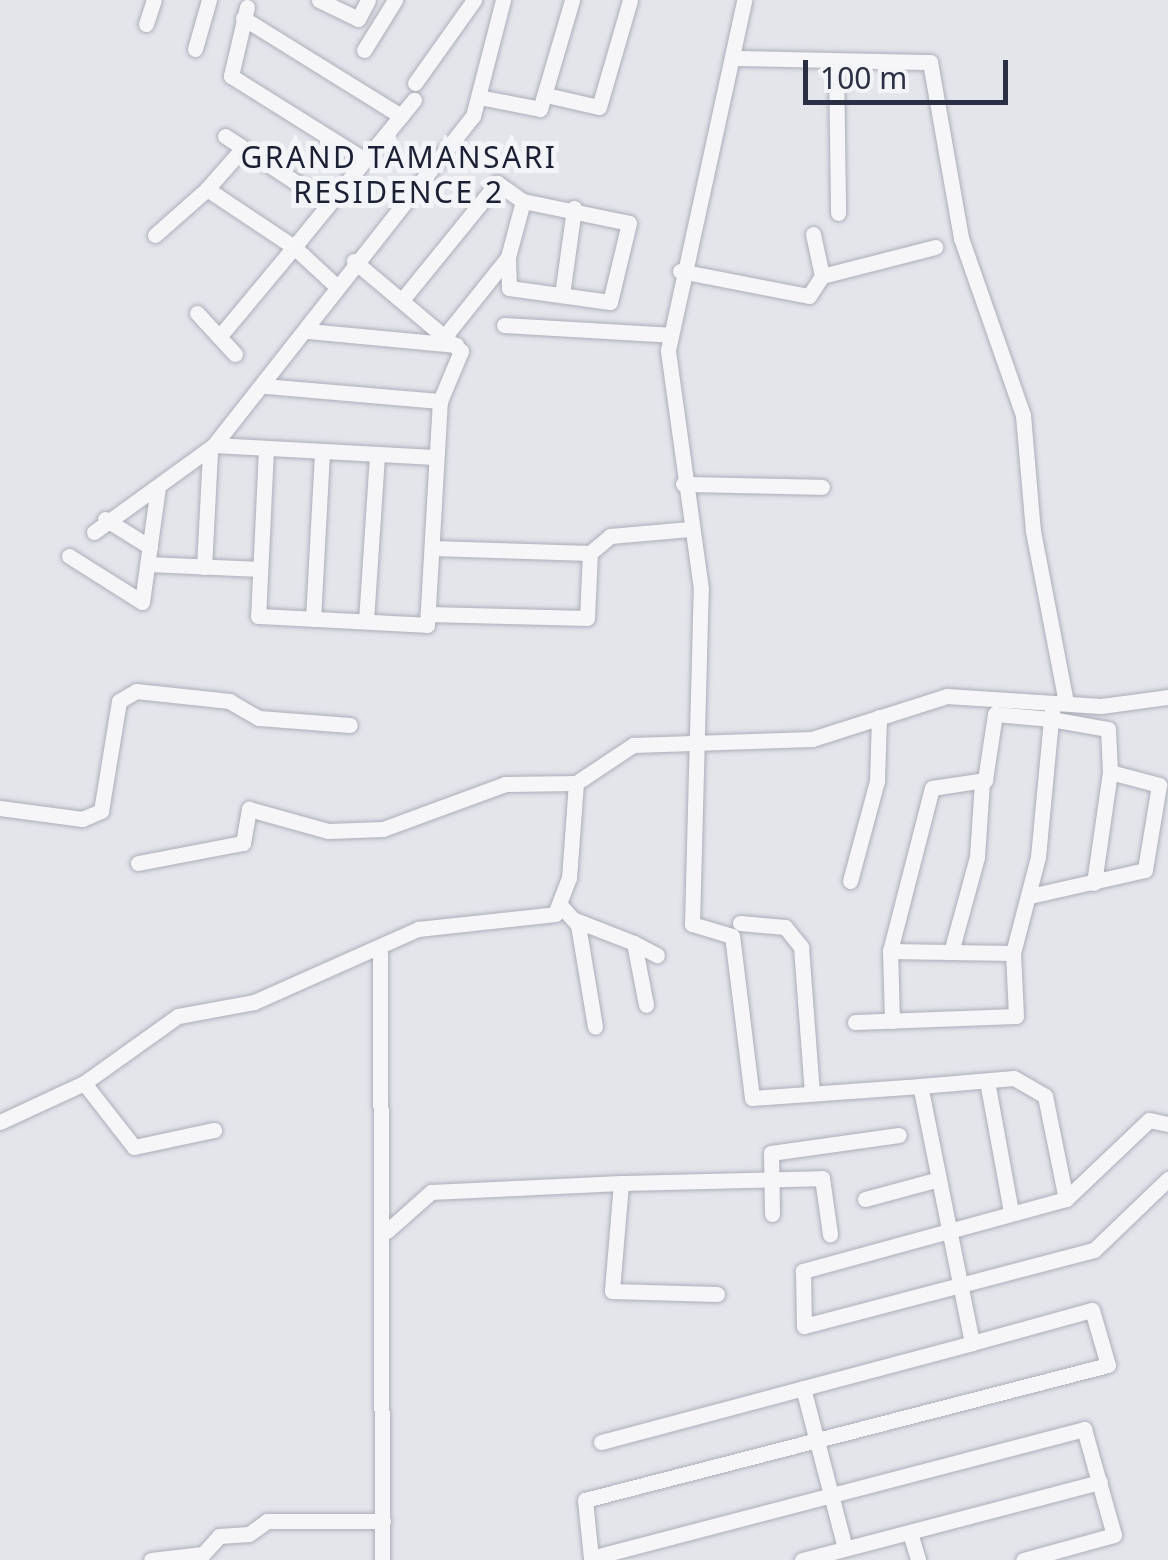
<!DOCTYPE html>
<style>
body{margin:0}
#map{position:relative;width:1168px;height:1560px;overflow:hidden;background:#e3e5eb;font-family:"Noto Sans",sans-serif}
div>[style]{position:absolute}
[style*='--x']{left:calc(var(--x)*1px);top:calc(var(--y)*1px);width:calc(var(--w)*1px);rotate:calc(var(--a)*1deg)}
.roads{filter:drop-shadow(0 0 2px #acaeb9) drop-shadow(0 0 2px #acaeb9)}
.minor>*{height:15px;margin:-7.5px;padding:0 7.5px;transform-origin:7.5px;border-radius:7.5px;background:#f6f6f9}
span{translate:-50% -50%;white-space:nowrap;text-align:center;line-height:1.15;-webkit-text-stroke:10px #f3f4f8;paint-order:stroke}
.neighbourhood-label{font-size:30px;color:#1c2035;letter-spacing:2.5px}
.scale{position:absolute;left:803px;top:60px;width:205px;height:45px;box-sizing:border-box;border:5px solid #2a2f44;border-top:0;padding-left:12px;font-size:30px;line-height:35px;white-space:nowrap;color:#2a2f44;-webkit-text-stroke:8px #f3f4f8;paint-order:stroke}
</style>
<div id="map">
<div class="roads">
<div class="minor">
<i style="--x:319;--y:0;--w:43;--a:26"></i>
<i style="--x:358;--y:19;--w:21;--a:-62"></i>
<i style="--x:247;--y:7;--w:71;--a:103.1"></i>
<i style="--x:231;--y:76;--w:158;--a:32.1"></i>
<i style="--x:243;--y:18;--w:186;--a:31.8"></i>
<i style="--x:146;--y:24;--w:25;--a:-72"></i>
<i style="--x:195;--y:49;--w:51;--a:-74.1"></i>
<i style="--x:364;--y:50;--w:59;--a:-58.2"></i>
<i style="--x:735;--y:58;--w:195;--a:1.2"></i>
<i style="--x:930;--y:62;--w:179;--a:80"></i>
<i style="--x:961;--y:238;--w:188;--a:70.7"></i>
<i style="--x:1023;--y:415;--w:116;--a:85.1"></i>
<i style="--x:1033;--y:531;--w:174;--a:79.1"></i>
<i style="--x:836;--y:62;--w:151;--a:89.2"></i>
<i style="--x:415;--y:83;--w:102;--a:-54.6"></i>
<i style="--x:546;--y:95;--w:54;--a:12.8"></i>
<i style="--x:599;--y:107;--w:111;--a:-73.8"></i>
<i style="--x:479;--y:97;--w:62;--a:11.1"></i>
<i style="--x:540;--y:109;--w:114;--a:-73.6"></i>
<i style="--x:225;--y:136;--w:124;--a:33.2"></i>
<i style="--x:243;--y:148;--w:55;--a:131.3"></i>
<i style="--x:207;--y:189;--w:105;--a:33.7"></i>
<i style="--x:294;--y:247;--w:190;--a:-50.8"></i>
<i style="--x:813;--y:234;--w:43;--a:77.9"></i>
<i style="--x:155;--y:235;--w:69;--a:-41.5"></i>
<i style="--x:680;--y:271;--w:131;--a:11"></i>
<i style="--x:809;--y:296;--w:24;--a:-57"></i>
<i style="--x:822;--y:276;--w:117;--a:-14.4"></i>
<i style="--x:562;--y:295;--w:88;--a:-82.1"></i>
<i style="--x:402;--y:300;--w:151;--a:-50.9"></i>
<i style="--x:497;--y:183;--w:32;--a:35"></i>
<i style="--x:197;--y:313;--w:56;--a:47.2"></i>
<i style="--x:504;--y:325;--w:166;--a:3.4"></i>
<i style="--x:308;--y:331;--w:149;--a:5.4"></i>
<i style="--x:445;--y:336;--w:101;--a:-51.4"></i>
<i style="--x:508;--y:257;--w:58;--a:-75"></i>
<i style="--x:523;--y:201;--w:108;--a:11.7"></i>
<i style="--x:629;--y:223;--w:81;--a:103.5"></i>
<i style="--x:610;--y:302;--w:102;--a:-172.1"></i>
<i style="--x:509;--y:288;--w:31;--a:-92"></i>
<i style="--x:219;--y:337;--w:117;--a:-50.2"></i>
<i style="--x:294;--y:247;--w:54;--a:42.8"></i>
<i style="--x:265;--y:386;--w:176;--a:4.9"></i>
<i style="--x:266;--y:449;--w:167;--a:92.7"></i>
<i style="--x:258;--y:616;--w:169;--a:3"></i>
<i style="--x:427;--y:625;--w:224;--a:-86.7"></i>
<i style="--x:440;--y:401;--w:54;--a:-67.2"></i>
<i style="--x:461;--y:351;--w:140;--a:-139.9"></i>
<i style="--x:434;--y:457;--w:220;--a:-176.9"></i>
<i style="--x:214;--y:445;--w:419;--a:-51.8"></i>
<i style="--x:473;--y:116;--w:120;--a:-75.5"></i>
<i style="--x:683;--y:484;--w:139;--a:1.2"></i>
<i style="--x:105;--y:519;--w:53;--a:31.9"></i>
<i style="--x:94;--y:532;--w:148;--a:-35.9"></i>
<i style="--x:432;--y:548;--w:158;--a:1.8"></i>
<i style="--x:590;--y:553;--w:26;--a:-40"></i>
<i style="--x:610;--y:536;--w:80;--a:-5"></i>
<i style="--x:69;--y:556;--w:86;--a:32.2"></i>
<i style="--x:142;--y:602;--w:116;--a:-82.1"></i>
<i style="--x:148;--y:564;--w:112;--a:2.6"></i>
<i style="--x:204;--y:567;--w:116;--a:-87"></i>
<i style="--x:428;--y:614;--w:159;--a:1.4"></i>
<i style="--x:587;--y:618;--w:65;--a:-87.4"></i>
<i style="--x:313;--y:619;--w:167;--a:-86.9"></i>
<i style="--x:366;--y:621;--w:167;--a:-86.2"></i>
<i style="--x:0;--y:808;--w:83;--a:7.6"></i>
<i style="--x:82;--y:819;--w:21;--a:-23"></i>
<i style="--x:101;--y:811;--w:111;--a:-80.7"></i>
<i style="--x:119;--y:701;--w:20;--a:-30"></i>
<i style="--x:136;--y:691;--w:94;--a:6.1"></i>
<i style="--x:229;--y:701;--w:34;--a:30"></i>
<i style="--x:259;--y:718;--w:91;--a:4.4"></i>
<i style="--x:138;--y:863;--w:107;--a:-10.8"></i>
<i style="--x:243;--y:843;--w:35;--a:-80"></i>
<i style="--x:249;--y:809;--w:82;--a:15.6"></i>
<i style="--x:328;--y:831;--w:55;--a:-2.1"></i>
<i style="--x:383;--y:829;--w:130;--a:-20.2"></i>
<i style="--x:505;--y:784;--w:71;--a:-0.8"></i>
<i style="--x:850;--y:881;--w:104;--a:-74.9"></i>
<i style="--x:877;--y:781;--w:64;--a:-88.2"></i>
<i style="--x:1094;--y:883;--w:112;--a:-81.8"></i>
<i style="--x:561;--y:906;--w:25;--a:48"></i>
<i style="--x:578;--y:925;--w:103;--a:80.5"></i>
<i style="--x:575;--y:920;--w:63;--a:21.3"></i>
<i style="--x:634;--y:943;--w:63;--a:79"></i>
<i style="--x:740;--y:923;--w:45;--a:5.1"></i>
<i style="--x:785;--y:927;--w:26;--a:51"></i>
<i style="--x:801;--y:947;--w:147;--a:85.7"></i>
<i style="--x:634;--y:943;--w:26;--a:28"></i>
<i style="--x:890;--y:951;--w:61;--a:0.9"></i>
<i style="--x:951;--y:952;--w:98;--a:-74.7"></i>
<i style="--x:977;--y:857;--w:75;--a:-86.2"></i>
<i style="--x:951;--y:952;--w:62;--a:0.9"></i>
<i style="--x:380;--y:953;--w:607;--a:89.81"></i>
<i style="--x:892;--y:1021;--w:70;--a:-91.6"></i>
<i style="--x:890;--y:951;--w:168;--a:-75.6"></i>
<i style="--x:932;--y:788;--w:54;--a:-8.6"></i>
<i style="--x:985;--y:780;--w:67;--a:-81.4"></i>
<i style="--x:995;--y:714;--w:56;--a:5.1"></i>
<i style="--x:1051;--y:719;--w:8;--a:-83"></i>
<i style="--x:855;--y:1022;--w:161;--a:-2.1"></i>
<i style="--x:1016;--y:1016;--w:63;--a:-92.7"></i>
<i style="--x:1013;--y:953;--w:99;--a:-75.4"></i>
<i style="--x:1038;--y:857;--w:139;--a:-84.6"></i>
<i style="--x:1051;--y:719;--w:58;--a:10"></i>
<i style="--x:1108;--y:729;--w:43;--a:87.3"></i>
<i style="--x:1110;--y:772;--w:51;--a:14.9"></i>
<i style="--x:1159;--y:785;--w:86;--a:99.4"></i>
<i style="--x:1145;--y:870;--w:118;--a:167.3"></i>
<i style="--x:987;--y:1081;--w:133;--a:79.6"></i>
<i style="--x:84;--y:1083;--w:81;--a:52"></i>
<i style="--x:134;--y:1147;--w:82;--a:-12"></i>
<i style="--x:920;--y:1086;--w:94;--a:-4.9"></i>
<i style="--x:1014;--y:1078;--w:36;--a:30"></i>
<i style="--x:1045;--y:1096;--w:105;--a:78.5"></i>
<i style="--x:0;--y:1122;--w:93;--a:-24.9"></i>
<i style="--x:84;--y:1083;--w:115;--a:-35.5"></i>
<i style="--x:178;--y:1016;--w:77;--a:-10.4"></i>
<i style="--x:254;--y:1002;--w:180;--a:-24"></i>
<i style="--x:418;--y:929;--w:138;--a:-6.2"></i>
<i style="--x:555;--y:914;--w:39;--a:-69"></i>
<i style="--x:569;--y:878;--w:95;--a:-85.8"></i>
<i style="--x:576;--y:783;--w:69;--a:-33.7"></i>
<i style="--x:633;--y:745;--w:179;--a:-1.9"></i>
<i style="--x:812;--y:739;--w:142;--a:-17.7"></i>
<i style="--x:947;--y:696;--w:154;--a:3.7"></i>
<i style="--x:1101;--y:706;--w:68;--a:-7.7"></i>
<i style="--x:1168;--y:1124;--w:19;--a:-168"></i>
<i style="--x:1149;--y:1120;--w:115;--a:136.4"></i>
<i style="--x:1066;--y:1199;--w:273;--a:164.7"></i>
<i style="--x:803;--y:1271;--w:55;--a:89"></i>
<i style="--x:804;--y:1326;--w:300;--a:-14.7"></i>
<i style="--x:1094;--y:1250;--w:103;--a:-43.8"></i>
<i style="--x:621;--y:1183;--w:201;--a:-1.4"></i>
<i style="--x:822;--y:1178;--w:57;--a:81.9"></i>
<i style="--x:865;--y:1199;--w:73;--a:-15"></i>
<i style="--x:772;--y:1214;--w:61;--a:-90.9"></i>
<i style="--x:771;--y:1153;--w:129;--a:-8"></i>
<i style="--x:387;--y:1231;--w:59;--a:-41.6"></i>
<i style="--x:431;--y:1192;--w:190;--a:-2.7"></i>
<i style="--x:621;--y:1183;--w:108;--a:94.8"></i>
<i style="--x:612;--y:1291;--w:105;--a:1.6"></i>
<i style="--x:972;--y:1343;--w:124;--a:-15.4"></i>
<i style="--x:1092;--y:1310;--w:57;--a:73.8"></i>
<i style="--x:1108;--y:1365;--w:540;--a:165.53"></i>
<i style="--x:585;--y:1500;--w:58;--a:84.1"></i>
<i style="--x:591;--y:1558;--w:510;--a:-14.66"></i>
<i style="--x:1084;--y:1429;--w:110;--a:74.2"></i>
<i style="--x:1114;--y:1535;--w:94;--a:164.6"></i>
<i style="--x:803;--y:1388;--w:165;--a:75.3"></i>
<i style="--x:601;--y:1442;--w:384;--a:-14.9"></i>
<i style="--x:972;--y:1343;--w:262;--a:-101.4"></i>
<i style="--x:920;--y:1086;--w:168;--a:175.9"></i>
<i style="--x:752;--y:1098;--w:163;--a:-97"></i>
<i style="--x:732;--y:936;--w:42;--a:-163.3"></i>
<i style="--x:692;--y:924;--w:335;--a:-88.5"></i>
<i style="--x:701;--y:589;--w:241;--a:-97.9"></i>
<i style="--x:668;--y:350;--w:358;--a:-77.7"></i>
<i style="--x:910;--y:1533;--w:28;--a:73"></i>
<i style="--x:151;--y:1560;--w:52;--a:-6.6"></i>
<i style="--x:203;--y:1554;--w:24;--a:-48"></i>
<i style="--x:219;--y:1536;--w:30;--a:-4"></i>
<i style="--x:249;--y:1534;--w:22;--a:-36"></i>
<i style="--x:267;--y:1521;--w:116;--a:0"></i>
<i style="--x:802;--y:1560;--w:308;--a:-14.7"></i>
</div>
</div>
<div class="neighbourhood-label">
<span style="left:399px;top:174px">GRAND TAMANSARI<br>RESIDENCE 2</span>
</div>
<div class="scale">100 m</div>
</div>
